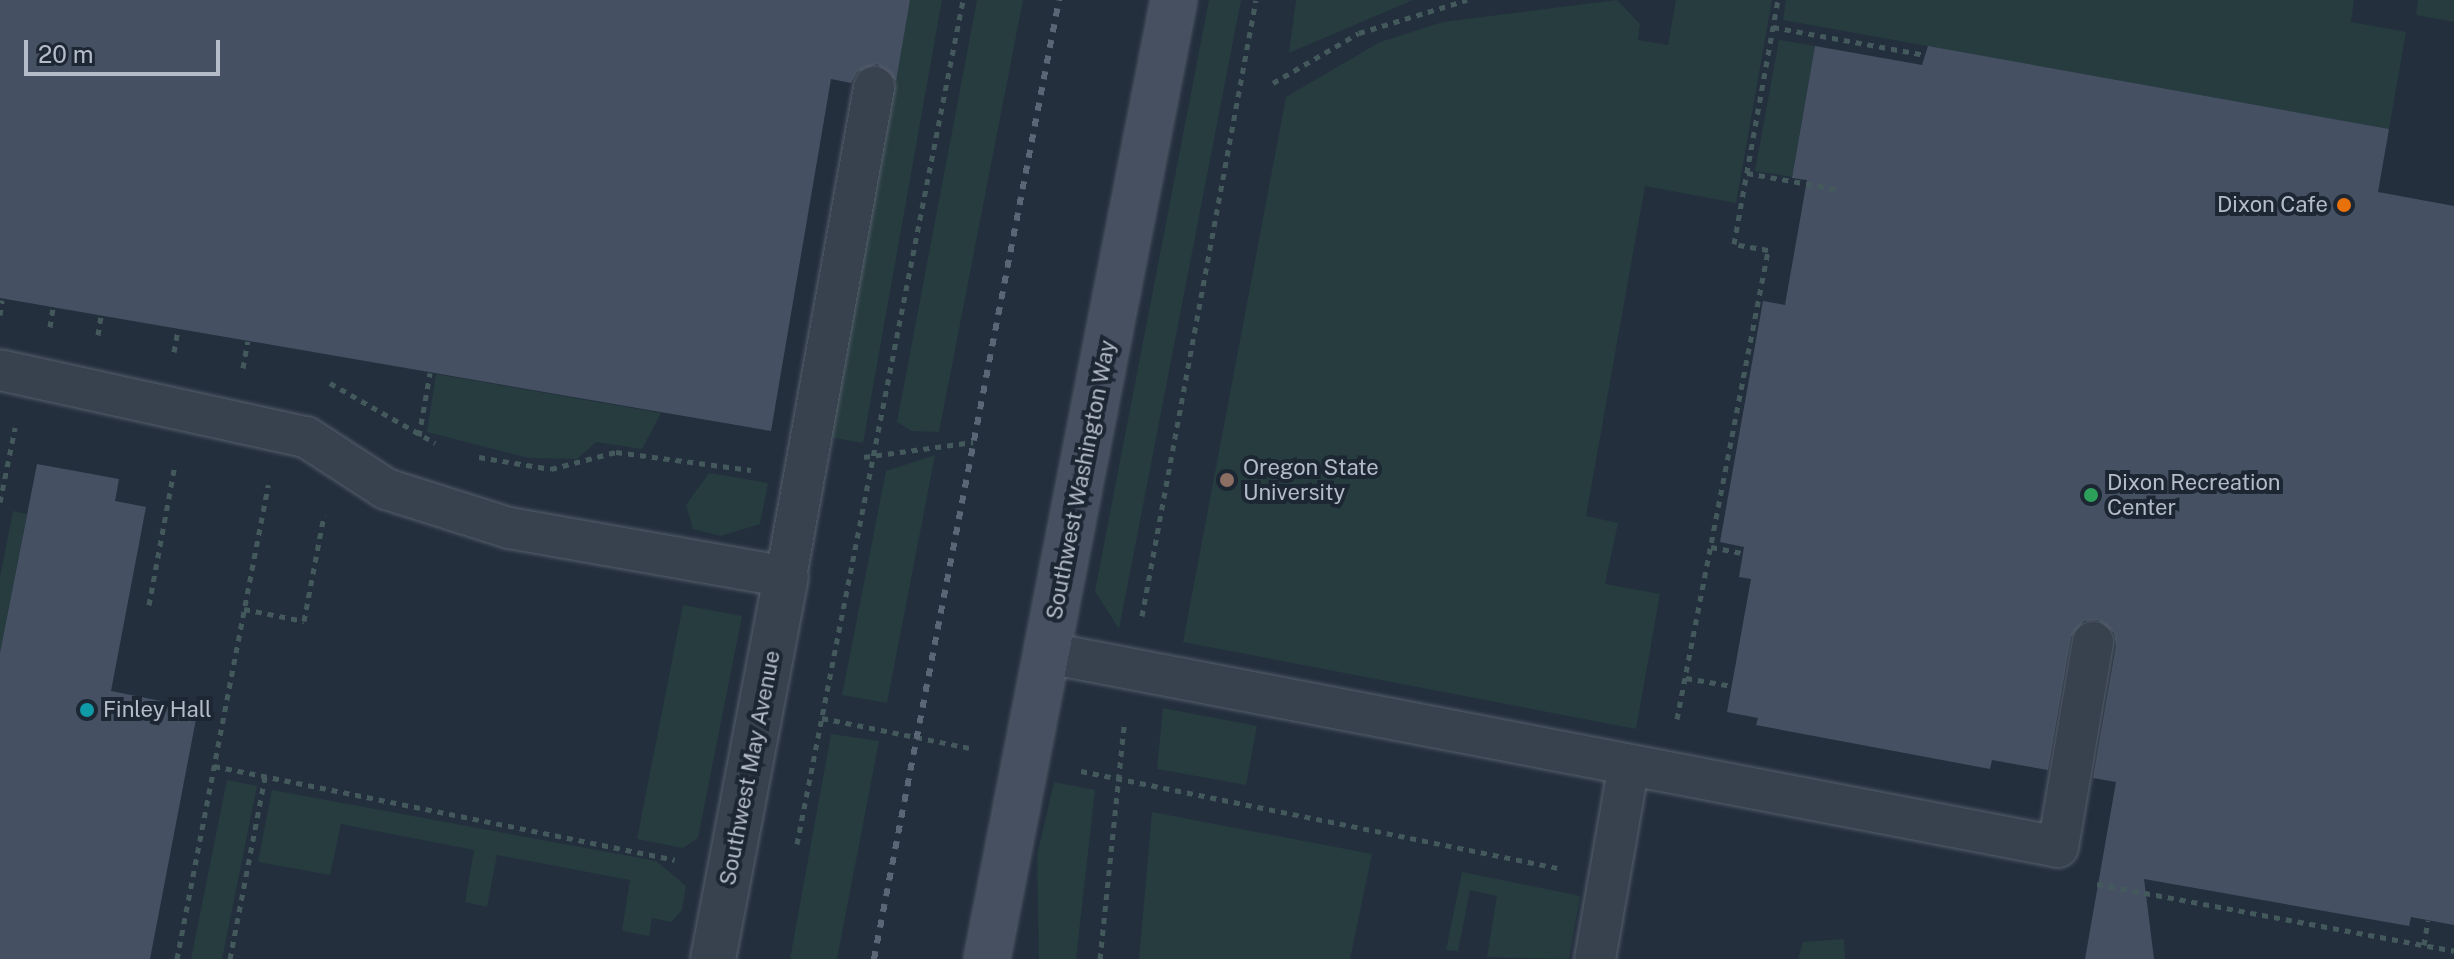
<!DOCTYPE html>
<style>
body{margin:0}
#map{position:relative;width:2454px;height:959px;overflow:hidden;background:#242f3e;font-family:"Public Sans",sans-serif}
div>[style]{position:absolute}
[style*='--x']{left:calc(var(--x)*1px);top:calc(var(--y)*1px);width:calc(var(--w)*1px);rotate:calc(var(--a)*1deg)}
.green>*{inset:0;background:#263c3f}
.building>*{inset:0;background:#455162}
.path>*{height:5px;margin-top:-2.5px;transform-origin:0;background:repeating-linear-gradient(90deg,#44595c 0 6px,transparent 0 12px)}
.roads{filter:drop-shadow(0 0 2px #565f6c) drop-shadow(0 0 2px #565f6c)}
.lane>*{height:40px;margin:-20px;padding:0 20px;transform-origin:20px;border-radius:20px;background:#38414e}
.street>*{height:44px;margin:-22px;padding:0 22px;transform-origin:22px;border-radius:22px;background:#38414e}
.secondary>*{height:44px;margin:-22px;padding:0 22px;transform-origin:22px;border-radius:22px;background:#465061}
.rail>*{height:6px;margin-top:-3px;transform-origin:0;background:repeating-linear-gradient(90deg,#5a6575 0 8px,transparent 0 16px)}
.dots>*{width:22px;height:22px;translate:-50% -50%;box-sizing:border-box;border:4px solid #1d2633;border-radius:50%}
span{translate:-50% -50%;white-space:nowrap;text-align:center;line-height:1.15;-webkit-text-stroke:8px #1d2633;paint-order:stroke}
.poi-label{font-size:22px;color:#b4bcc9}
.right{translate:-100% -50%;text-align:right}
.left{translate:0 -50%;text-align:left}
.street-label{font-size:22px;color:#b4bcc9}
.scale{position:absolute;left:24px;top:40px;width:196px;height:36px;box-sizing:border-box;border:4px solid #b4bcc9;border-top:0;padding-left:10px;font-size:24px;line-height:28px;white-space:nowrap;color:#b4bcc9;-webkit-text-stroke:6px #1d2633;paint-order:stroke}
</style>
<div id="map">
<div class="green">
<i style="clip-path:polygon(910px 0,942px 0,863px 443px,829px 437px)"></i>
<i style="clip-path:polygon(977px 0,1023px 0,939px 432px,912px 431px,897px 422px)"></i>
<i style="clip-path:polygon(1209px 0,1241px 0,1119px 629px,1095px 591px)"></i>
<i style="clip-path:polygon(1296px 0,1413px 0,1289px 53px)"></i>
<i style="clip-path:polygon(1617px 0,1640px 24px,1638px 40px,1668px 45px,1676px 0,1772px 0,1736px 203px,1645px 186px,1586px 516px,1618px 523px,1605px 584px,1660px 594px,1636px 729px,1183px 642px,1286px 97px,1380px 42px,1443px 22px)"></i>
<i style="clip-path:polygon(1786px 0,2354px 0,2351px 22px,2406px 32px,2389px 129px,1783px 20px)"></i>
<i style="clip-path:polygon(2418px 0,2454px 0,2454px 22px,2416px 15px)"></i>
<i style="clip-path:polygon(1779px 40px,1815px 46px,1792px 177px,1755px 171px)"></i>
<i style="clip-path:polygon(436px 374px,661px 413px,642px 449px,596px 442px,577px 459px,529px 458px,427px 432px)"></i>
<i style="clip-path:polygon(935px 455px,887px 703px,842px 695px,886px 471px)"></i>
<i style="clip-path:polygon(709px 473px,768px 483px,760px 524px,721px 536px,693px 529px,686px 505px)"></i>
<i style="clip-path:polygon(13px 511px,27px 514px,0 653px,0 577px)"></i>
<i style="clip-path:polygon(683px 605px,742px 616px,698px 838px,683px 848px,637px 839px)"></i>
<i style="clip-path:polygon(1163px 708px,1257px 726px,1246px 785px,1157px 769px)"></i>
<i style="clip-path:polygon(831px 734px,879px 741px,837px 959px,790px 959px)"></i>
<i style="clip-path:polygon(227px 780px,257px 786px,222px 959px,191px 959px)"></i>
<i style="clip-path:polygon(1054px 782px,1095px 790px,1076px 959px,1039px 959px,1037px 855px)"></i>
<i style="clip-path:polygon(272px 790px,656px 861px,686px 886px,682px 910px,671px 922px,652px 918px,649px 936px,622px 931px,630px 880px,497px 855px,487px 907px,465px 902px,474px 850px,341px 824px,330px 875px,258px 862px)"></i>
<i style="clip-path:polygon(1152px 812px,1372px 854px,1350px 959px,1139px 959px)"></i>
<i style="clip-path:polygon(1462px 872px,1580px 896px,1569px 959px,1487px 957px,1497px 896px,1470px 890px,1458px 951px,1446px 950px)"></i>
<i style="clip-path:polygon(1844px 939px,1845px 959px,1798px 959px,1803px 942px)"></i>
</div>
<div class="building">
<i style="clip-path:polygon(0 0,910px 0,896px 81px,877px 64px,857px 72px,851px 83px,831px 79px,771px 431px,0 298px)"></i>
<i style="clip-path:polygon(1815px 46px,1922px 65px,1928px 46px,2389px 129px,2378px 192px,2454px 206px,2454px 925px,2411px 917px,2409px 926px,2144px 879px,2154px 959px,2085px 959px,2116px 782px,2093px 778px,2116px 646px,2114px 633px,2098px 620px,2084px 621px,2071px 637px,2048px 770px,1992px 760px,1990px 769px,1756px 725px,1758px 718px,1727px 712px,1751px 579px,1739px 577px,1744px 547px,1720px 542px,1763px 301px,1785px 305px,1807px 180px,1792px 178px)"></i>
<i style="clip-path:polygon(37px 464px,119px 479px,115px 501px,146px 507px,111px 691px,176px 704px,174px 715px,196px 719px,150px 959px,0 959px,0 653px)"></i>
</div>
<div class="path">
<i style="--x:1773;--y:27;--w:155;--a:10.4"></i>
<i style="--x:1273;--y:83;--w:99;--a:-30.2"></i>
<i style="--x:1359;--y:33;--w:113;--a:-17"></i>
<i style="--x:1747;--y:173;--w:90;--a:10.2"></i>
<i style="--x:0;--y:315;--w:15;--a:-82"></i>
<i style="--x:50;--y:327;--w:19;--a:-81"></i>
<i style="--x:98;--y:335;--w:19;--a:-81"></i>
<i style="--x:174;--y:352;--w:22;--a:-80"></i>
<i style="--x:243;--y:368;--w:27;--a:-80"></i>
<i style="--x:330;--y:383;--w:121;--a:29.7"></i>
<i style="--x:419;--y:436;--w:64;--a:-80.1"></i>
<i style="--x:479;--y:457;--w:73;--a:9.5"></i>
<i style="--x:551;--y:469;--w:67;--a:-14.7"></i>
<i style="--x:616;--y:452;--w:136;--a:7.6"></i>
<i style="--x:864;--y:457;--w:110;--a:-7.8"></i>
<i style="--x:0;--y:502;--w:76;--a:-78.5"></i>
<i style="--x:1711;--y:547;--w:33;--a:11"></i>
<i style="--x:149;--y:605;--w:142;--a:-79.5"></i>
<i style="--x:244;--y:609;--w:61;--a:11.3"></i>
<i style="--x:304;--y:621;--w:108;--a:-79.3"></i>
<i style="--x:1142;--y:616;--w:626;--a:-79.52"></i>
<i style="--x:1686;--y:678;--w:47;--a:9.9"></i>
<i style="--x:822;--y:718;--w:150;--a:11.5"></i>
<i style="--x:1677;--y:719;--w:478;--a:-79"></i>
<i style="--x:1768;--y:250;--w:35;--a:-170"></i>
<i style="--x:1734;--y:244;--w:248;--a:-79.8"></i>
<i style="--x:214;--y:766;--w:470;--a:11.5"></i>
<i style="--x:1081;--y:771;--w:486;--a:11.5"></i>
<i style="--x:797;--y:844;--w:860;--a:-78.87"></i>
<i style="--x:2097;--y:884;--w:363;--a:10.6"></i>
<i style="--x:2424;--y:945;--w:25;--a:-81"></i>
<i style="--x:177;--y:959;--w:483;--a:-79.1"></i>
<i style="--x:230;--y:959;--w:185;--a:-79.1"></i>
<i style="--x:1100;--y:959;--w:235;--a:-84.1"></i>
</div>
<div class="roads">
<div class="lane">
<i style="--x:0;--y:370;--w:313;--a:12.4"></i>
<i style="--x:306;--y:437;--w:95;--a:33"></i>
<i style="--x:386;--y:489;--w:129;--a:17.6"></i>
<i style="--x:509;--y:528;--w:281;--a:10"></i>
<i style="--x:786;--y:577;--w:498;--a:-79.8"></i>
<i style="--x:1048;--y:653;--w:1028;--a:10.87"></i>
<i style="--x:2058;--y:847;--w:208;--a:-80.3"></i>
<i style="--x:1595;--y:959;--w:197;--a:-80.1"></i>
</div>
<div class="street">
<i style="--x:713;--y:959;--w:389;--a:-79.2"></i>
</div>
<div class="secondary">
<i style="--x:987;--y:959;--w:977;--a:-78.97"></i>
</div>
</div>
<div class="rail">
<i style="--x:874;--y:959;--w:977;--a:-79.08"></i>
</div>
<div class="dots">
<i style="left:2344px;top:205px;background:#e8710a"></i>
<i style="left:1227px;top:480px;background:#8d6e63"></i>
<i style="left:2091px;top:495px;background:#2e9e5b"></i>
<i style="left:87px;top:710px;background:#0f9aa8"></i>
</div>
<div class="poi-label">
<span class="right" style="left:2328px;top:205px">Dixon Cafe</span>
<span class="left" style="left:1243px;top:480px">Oregon State<br>University</span>
<span class="left" style="left:2107px;top:495px">Dixon Recreation<br>Center</span>
<span class="left" style="left:103px;top:710px">Finley Hall</span>
</div>
<div class="street-label">
<span style="left:1081px;top:480px;rotate:-79deg">Southwest Washington Way</span>
<span style="left:750px;top:768px;rotate:-79deg">Southwest May Avenue</span>
</div>
<div class="scale">20 m</div>
</div>
